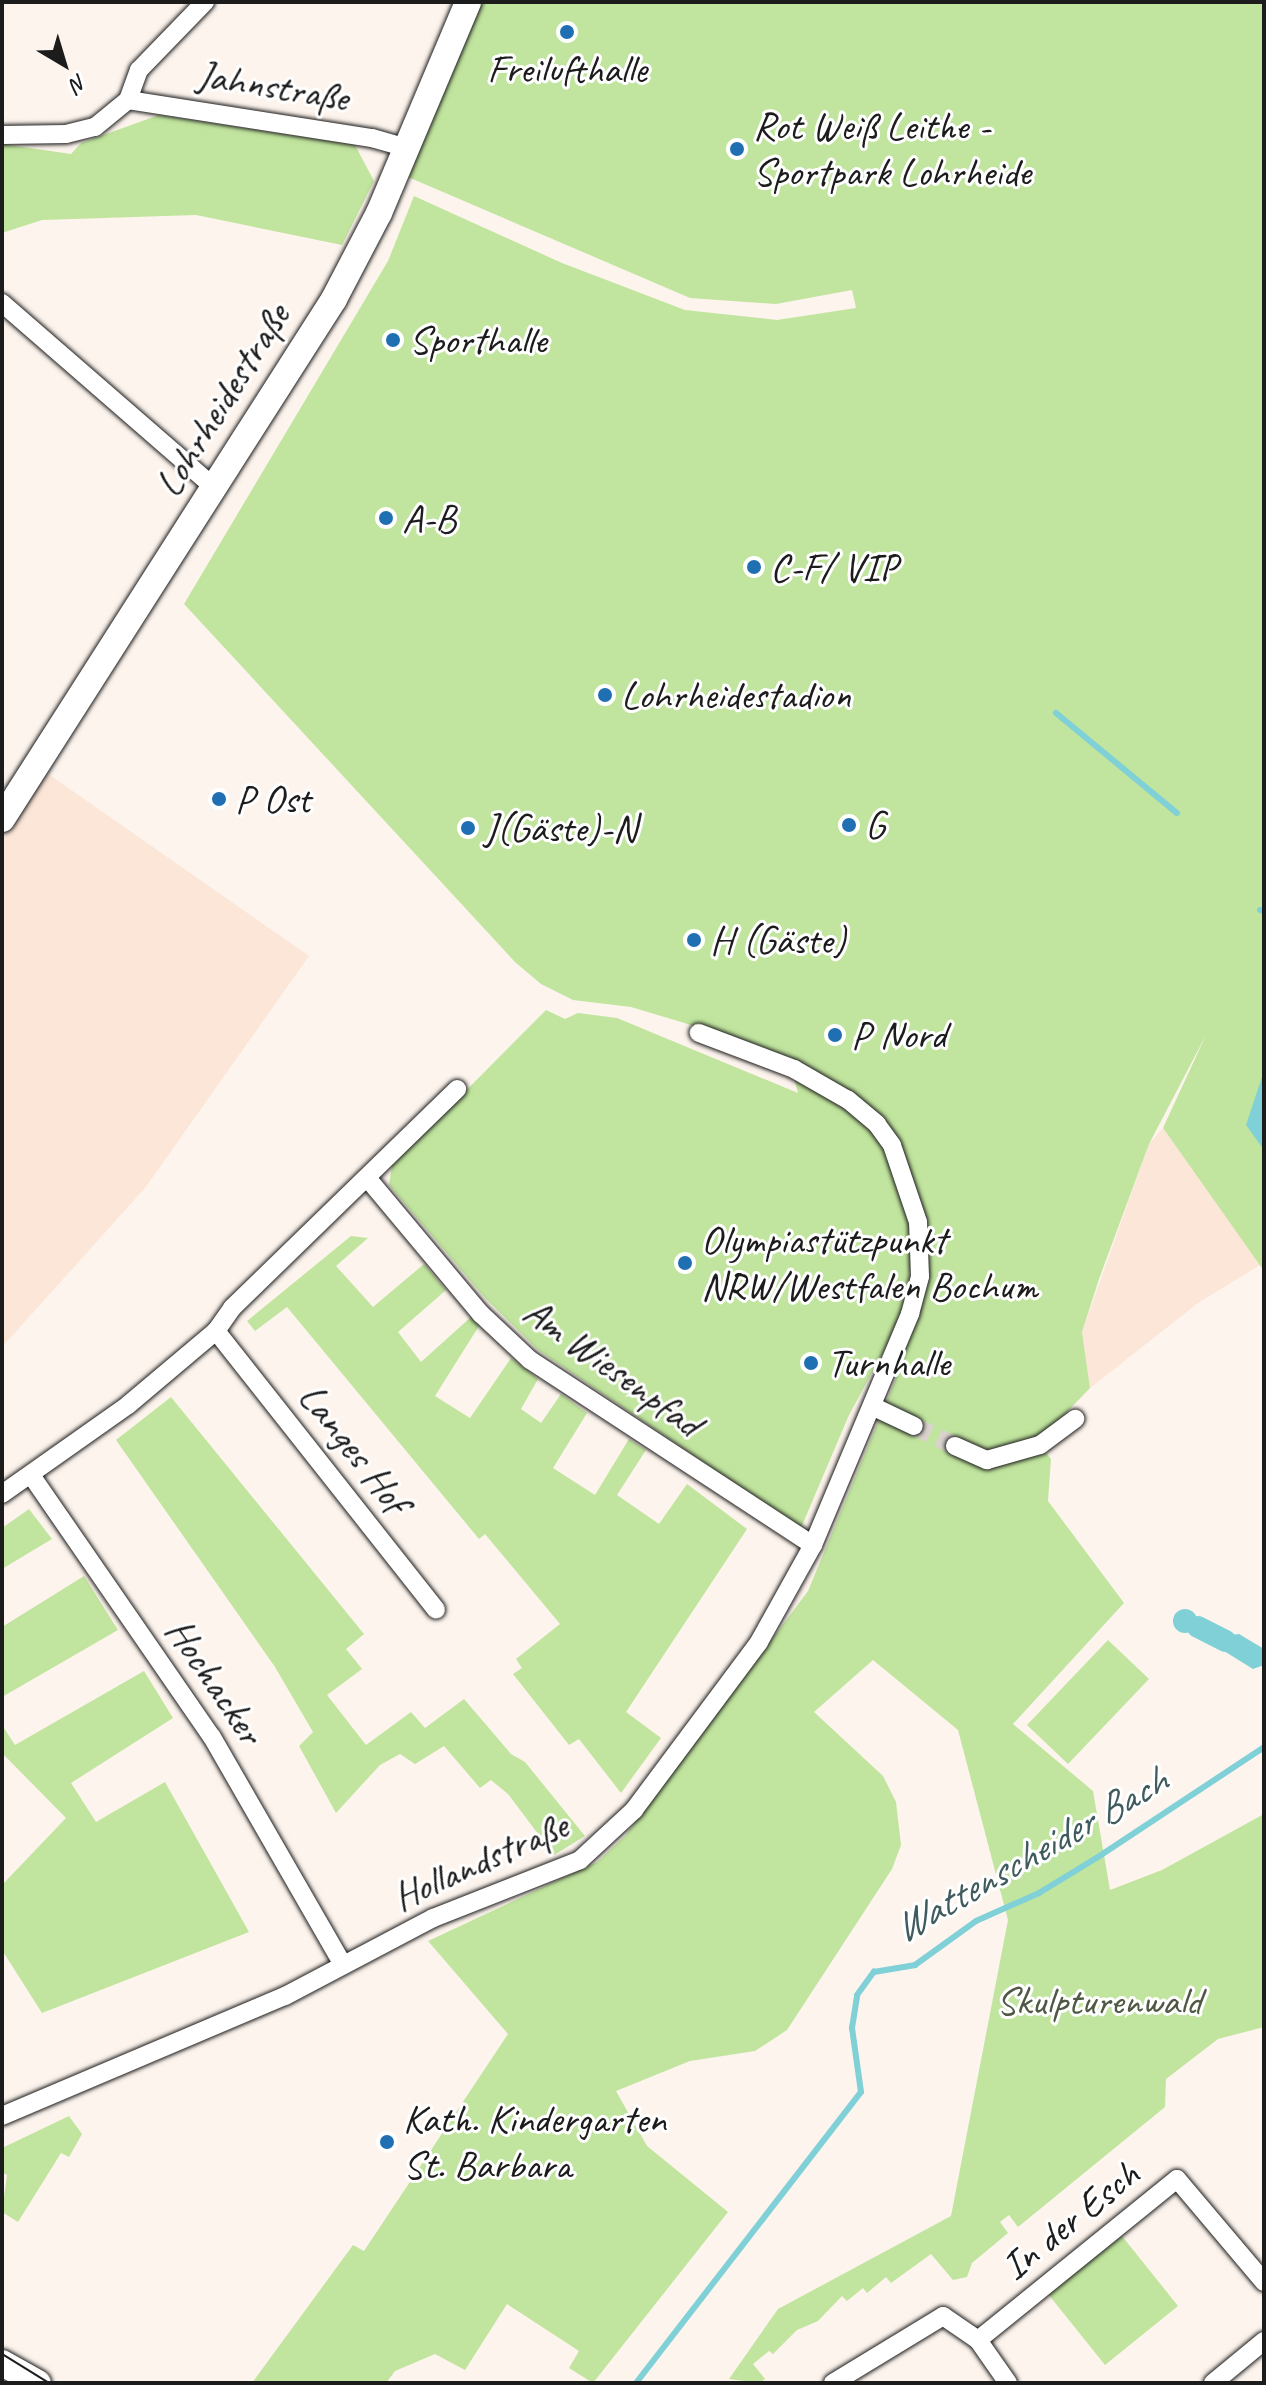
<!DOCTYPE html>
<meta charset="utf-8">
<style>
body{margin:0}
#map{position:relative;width:1266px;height:2385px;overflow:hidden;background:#fdf4ed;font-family:Caveat,sans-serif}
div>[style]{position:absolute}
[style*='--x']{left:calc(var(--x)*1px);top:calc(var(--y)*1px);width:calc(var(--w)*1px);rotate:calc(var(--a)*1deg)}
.built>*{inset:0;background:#fbe6d8}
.green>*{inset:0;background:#c1e59e}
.water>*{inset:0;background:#7fd0d7}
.round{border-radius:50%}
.stream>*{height:6px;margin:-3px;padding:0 3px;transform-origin:3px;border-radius:3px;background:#7fd0d7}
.canal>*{height:22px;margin:-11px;padding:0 11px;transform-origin:11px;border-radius:11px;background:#7fd0d7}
.street-tunnel>*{height:18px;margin-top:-9px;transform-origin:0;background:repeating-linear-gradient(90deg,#dbd4ce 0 18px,transparent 0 27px)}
.roads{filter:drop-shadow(0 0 2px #1c1c1c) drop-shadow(0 0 2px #1c1c1c)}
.street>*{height:18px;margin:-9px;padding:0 9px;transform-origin:9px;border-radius:9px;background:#fff}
.secondary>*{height:26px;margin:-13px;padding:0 13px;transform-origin:13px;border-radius:13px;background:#fff}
.tram>*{height:2px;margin:-1px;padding:0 1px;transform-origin:1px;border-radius:1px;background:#1c1c1c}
.dots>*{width:22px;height:22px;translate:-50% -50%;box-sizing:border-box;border:4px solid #fff;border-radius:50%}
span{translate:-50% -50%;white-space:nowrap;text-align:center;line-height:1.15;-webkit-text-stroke:6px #fff;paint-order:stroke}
.poi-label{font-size:40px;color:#1c1c1c}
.left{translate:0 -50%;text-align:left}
.street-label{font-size:40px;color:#1c1c1c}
.park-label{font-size:40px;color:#4e5843}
.water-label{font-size:42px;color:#3f5b5d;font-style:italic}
.frame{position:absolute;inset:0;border:4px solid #1c1c1c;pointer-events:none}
.north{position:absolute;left:24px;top:24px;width:80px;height:80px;-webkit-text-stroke:6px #fff;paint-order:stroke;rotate:142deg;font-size:22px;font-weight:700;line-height:32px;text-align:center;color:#1c1c1c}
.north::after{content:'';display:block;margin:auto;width:28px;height:36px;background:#1c1c1c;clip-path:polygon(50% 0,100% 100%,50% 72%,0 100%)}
</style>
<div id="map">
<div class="built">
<i style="clip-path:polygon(44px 771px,309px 956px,145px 1188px,2px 1347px,2px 838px)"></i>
<i style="clip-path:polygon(1163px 1128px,1260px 1265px,1198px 1303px,1090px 1388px,1082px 1332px,1149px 1144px)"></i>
</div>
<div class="green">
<i style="clip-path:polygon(480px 2px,1264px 2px,1264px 1271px,1163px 1128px,1206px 1035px,1149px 1144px,1099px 1279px,1082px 1332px,1090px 1388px,1038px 1442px,1051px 1459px,1048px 1501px,1124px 1603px,1013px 1724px,1093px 1791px,1110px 1890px,1162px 1870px,1264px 1814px,1264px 2027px,1218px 2039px,1166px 2079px,1165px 2107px,1018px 2227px,1009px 2215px,1000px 2222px,1008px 2233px,972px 2263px,967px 2277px,953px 2280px,931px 2254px,891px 2283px,886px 2277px,867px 2293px,863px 2288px,847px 2301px,842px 2296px,818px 2321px,797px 2330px,773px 2354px,769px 2351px,753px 2364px,765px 2379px,760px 2383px,729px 2379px,778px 2309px,951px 2216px,1008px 1920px,958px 1730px,873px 1660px,814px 1712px,883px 1776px,896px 1802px,901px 1845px,892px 1869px,787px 2030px,755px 2051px,690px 2061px,616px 2091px,647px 2146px,728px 2212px,593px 2383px,569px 2368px,579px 2351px,507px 2304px,465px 2370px,435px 2354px,395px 2371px,386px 2383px,252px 2383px,353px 2245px,364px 2251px,508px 2034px,428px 1941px,597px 1862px,625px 1836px,808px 1591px,895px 1381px,923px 1278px,895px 1143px,795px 1063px,751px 1043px,631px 1007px,573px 1000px,541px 984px,515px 962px,184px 604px,388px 261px,414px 196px,562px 263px,685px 310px,777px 320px,856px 308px,852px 290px,776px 304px,690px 298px,408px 177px)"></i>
<i style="clip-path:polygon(159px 115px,355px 145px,374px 181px,342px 245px,196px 215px,42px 220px,2px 233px,2px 144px,71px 154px,81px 143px)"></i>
<i style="clip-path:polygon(546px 1010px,565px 1019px,578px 1013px,617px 1018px,798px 1093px,793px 1074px,845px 1102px,887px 1148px,915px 1224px,905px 1312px,849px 1415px,801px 1528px,538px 1350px,485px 1298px,389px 1185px,392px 1165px)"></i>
<i style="clip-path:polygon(351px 1236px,368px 1238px,336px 1266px,373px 1307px,424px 1264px,446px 1290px,398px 1332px,421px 1362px,471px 1317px,479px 1326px,435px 1396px,470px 1418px,511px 1358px,538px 1379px,521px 1409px,541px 1423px,561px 1394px,587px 1413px,553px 1468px,595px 1495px,629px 1439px,646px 1450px,617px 1495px,659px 1524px,687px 1484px,747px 1529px,626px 1712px,661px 1738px,621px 1793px,579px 1739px,569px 1745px,513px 1674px,522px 1668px,516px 1659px,560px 1624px,485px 1534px,479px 1539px,287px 1307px,255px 1331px,247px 1321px)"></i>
<i style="clip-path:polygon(171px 1397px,364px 1634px,346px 1649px,362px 1669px,327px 1695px,366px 1745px,411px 1712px,425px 1728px,464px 1699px,511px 1754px,525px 1762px,585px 1836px,554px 1855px,508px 1794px,491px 1780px,480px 1788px,444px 1746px,415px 1764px,400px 1754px,380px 1765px,336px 1813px,299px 1746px,313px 1732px,275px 1667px,116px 1440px)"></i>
<i style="clip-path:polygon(29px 1509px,52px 1539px,2px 1569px,2px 1528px)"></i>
<i style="clip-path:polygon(84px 1576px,118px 1630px,2px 1697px,2px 1627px)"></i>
<i style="clip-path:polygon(1108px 1640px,1149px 1679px,1068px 1764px,1027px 1725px)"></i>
<i style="clip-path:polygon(144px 1671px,173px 1718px,71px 1783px,96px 1822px,165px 1782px,249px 1932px,42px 2013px,2px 1950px,2px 1885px,66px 1818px,2px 1753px,2px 1725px,15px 1745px)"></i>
<i style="clip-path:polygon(69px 2116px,82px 2134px,69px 2157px,61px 2153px,18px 2222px,2px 2212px,7px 2175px,2px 2172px,2px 2148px)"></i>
<i style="clip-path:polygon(1122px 2236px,1178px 2306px,1105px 2365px,1048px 2294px)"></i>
</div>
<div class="water">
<i style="clip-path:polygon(1264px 1071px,1264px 1150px,1246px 1125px)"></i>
<i class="round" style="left:1173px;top:1609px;width:24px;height:24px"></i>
<i style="clip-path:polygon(1239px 1634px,1264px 1649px,1264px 1665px,1253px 1669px,1224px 1651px,1230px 1635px)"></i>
</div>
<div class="stream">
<i style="--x:1056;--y:713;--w:157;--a:39.6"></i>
<i style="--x:1260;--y:910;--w:4;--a:14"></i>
<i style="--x:636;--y:2383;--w:368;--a:-52.3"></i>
<i style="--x:861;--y:2092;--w:65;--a:-98"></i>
<i style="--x:852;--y:2028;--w:33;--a:-81"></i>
<i style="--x:857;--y:1995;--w:29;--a:-54"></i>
<i style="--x:874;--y:1972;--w:42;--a:-9.7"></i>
<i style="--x:915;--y:1965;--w:75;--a:-35.8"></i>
<i style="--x:976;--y:1921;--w:69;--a:-24"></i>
<i style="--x:1039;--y:1893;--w:69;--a:-31.4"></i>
<i style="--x:1098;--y:1857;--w:199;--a:-33.5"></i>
</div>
<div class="canal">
<i style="--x:1198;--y:1627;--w:31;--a:27"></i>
</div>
<div class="street-tunnel">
<i style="--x:914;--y:1426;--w:46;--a:26"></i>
</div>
<div class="roads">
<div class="street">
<i style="--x:128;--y:100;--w:32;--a:-70"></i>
<i style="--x:139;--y:70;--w:95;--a:-45.9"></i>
<i style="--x:2;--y:135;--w:64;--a:-0.9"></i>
<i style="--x:66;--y:134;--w:30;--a:-14"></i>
<i style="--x:95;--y:127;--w:43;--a:-39.3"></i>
<i style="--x:128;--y:100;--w:247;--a:8.9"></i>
<i style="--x:372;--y:138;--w:36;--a:16"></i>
<i style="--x:2;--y:303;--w:281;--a:41"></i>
<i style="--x:368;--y:1179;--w:176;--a:50.1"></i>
<i style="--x:481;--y:1314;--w:67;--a:43.2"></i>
<i style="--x:530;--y:1360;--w:338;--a:33.2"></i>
<i style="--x:216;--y:1331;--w:355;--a:51.7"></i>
<i style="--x:874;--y:1407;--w:44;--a:25.4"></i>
<i style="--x:955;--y:1446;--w:35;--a:24"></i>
<i style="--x:987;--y:1460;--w:55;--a:-15.8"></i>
<i style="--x:1040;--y:1445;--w:44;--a:-36.6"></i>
<i style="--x:31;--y:1475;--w:318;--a:55.4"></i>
<i style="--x:212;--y:1737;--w:263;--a:60.1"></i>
<i style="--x:2;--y:1494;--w:154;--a:-35.2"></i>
<i style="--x:128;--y:1405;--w:115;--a:-40.1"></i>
<i style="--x:216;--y:1331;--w:28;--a:-55"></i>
<i style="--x:232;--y:1308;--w:314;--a:-44.2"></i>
<i style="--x:2;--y:2116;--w:307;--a:-23"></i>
<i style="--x:285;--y:1996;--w:167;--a:-27.8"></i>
<i style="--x:433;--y:1918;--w:158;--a:-21.5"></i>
<i style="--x:580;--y:1860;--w:74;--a:-42.8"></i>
<i style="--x:634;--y:1810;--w:209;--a:-53.3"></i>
<i style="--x:759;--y:1642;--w:111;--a:-60.9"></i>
<i style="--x:813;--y:1545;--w:251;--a:-67.2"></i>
<i style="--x:910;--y:1314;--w:39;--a:-75"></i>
<i style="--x:920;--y:1276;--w:54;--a:-92.1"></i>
<i style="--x:918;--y:1222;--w:81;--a:-108.7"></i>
<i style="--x:892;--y:1145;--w:26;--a:-126"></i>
<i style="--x:877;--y:1124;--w:38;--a:-140"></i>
<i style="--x:848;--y:1100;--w:62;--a:-150.1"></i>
<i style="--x:794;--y:1069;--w:102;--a:-159.2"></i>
<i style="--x:833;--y:2383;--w:129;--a:-31.3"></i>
<i style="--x:943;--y:2316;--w:42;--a:34.4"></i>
<i style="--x:1008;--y:2383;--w:52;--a:-124.9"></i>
<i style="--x:978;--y:2340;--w:256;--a:-39"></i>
<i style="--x:1177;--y:2179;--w:135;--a:49.8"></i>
<i style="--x:1213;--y:2383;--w:66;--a:-39.5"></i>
</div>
<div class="secondary">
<i style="--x:2;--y:819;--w:617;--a:-57.44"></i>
<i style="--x:334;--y:299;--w:97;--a:-62.4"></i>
<i style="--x:379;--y:213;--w:229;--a:-67.1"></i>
<i style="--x:2;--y:2363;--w:41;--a:29.1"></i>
</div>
</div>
<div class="tram">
<i style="--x:2;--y:2354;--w:55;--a:31.7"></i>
</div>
<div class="dots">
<i style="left:567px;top:32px;background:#1f6fb2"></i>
<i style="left:737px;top:149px;background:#1f6fb2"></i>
<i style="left:393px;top:340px;background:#1f6fb2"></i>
<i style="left:386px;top:518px;background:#1f6fb2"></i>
<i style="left:754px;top:567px;background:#1f6fb2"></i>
<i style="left:605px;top:695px;background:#1f6fb2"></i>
<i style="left:219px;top:799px;background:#1f6fb2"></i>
<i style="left:849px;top:825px;background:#1f6fb2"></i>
<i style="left:468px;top:828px;background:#1f6fb2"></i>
<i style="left:694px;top:940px;background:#1f6fb2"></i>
<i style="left:835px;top:1035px;background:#1f6fb2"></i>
<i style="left:685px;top:1263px;background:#1f6fb2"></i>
<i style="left:811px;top:1363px;background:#1f6fb2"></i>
<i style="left:387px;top:2142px;background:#1f6fb2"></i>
</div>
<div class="poi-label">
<span style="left:567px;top:69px">Freilufthalle</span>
<span class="left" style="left:753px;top:149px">Rot Weiß Leithe -<br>Sportpark Lohrheide</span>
<span class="left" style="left:409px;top:340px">Sporthalle</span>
<span class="left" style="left:402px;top:518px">A-B</span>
<span class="left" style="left:770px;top:567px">C-F/ VIP</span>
<span class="left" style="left:621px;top:695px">Lohrheidestadion</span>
<span class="left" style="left:235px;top:799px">P Ost</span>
<span class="left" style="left:865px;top:825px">G</span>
<span class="left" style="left:484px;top:828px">J(Gäste)-N</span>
<span class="left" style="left:710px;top:940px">H (Gäste)</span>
<span class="left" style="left:851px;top:1035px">P Nord</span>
<span class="left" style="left:701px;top:1263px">Olympiastützpunkt<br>NRW/Westfalen Bochum</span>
<span class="left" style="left:827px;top:1363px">Turnhalle</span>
<span class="left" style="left:403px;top:2142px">Kath. Kindergarten<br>St. Barbara</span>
</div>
<div class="street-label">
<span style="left:273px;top:86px;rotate:9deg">Jahnstraße</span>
<span style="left:222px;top:400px;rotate:-58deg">Lohrheidestraße</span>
<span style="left:613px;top:1367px;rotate:36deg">Am Wiesenpfad</span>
<span style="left:354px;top:1448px;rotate:52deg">Langes Hof</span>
<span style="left:215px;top:1681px;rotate:56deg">Hochacker</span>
<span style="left:480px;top:1861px;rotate:-24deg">Hollandstraße</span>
<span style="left:1070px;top:2220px;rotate:-39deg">In der Esch</span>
</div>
<div class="park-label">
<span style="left:1099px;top:2001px">Skulpturenwald</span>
</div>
<div class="water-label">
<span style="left:1030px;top:1855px;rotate:-30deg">Wattenscheider Bach</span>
</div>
<div class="frame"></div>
<div class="north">N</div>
</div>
